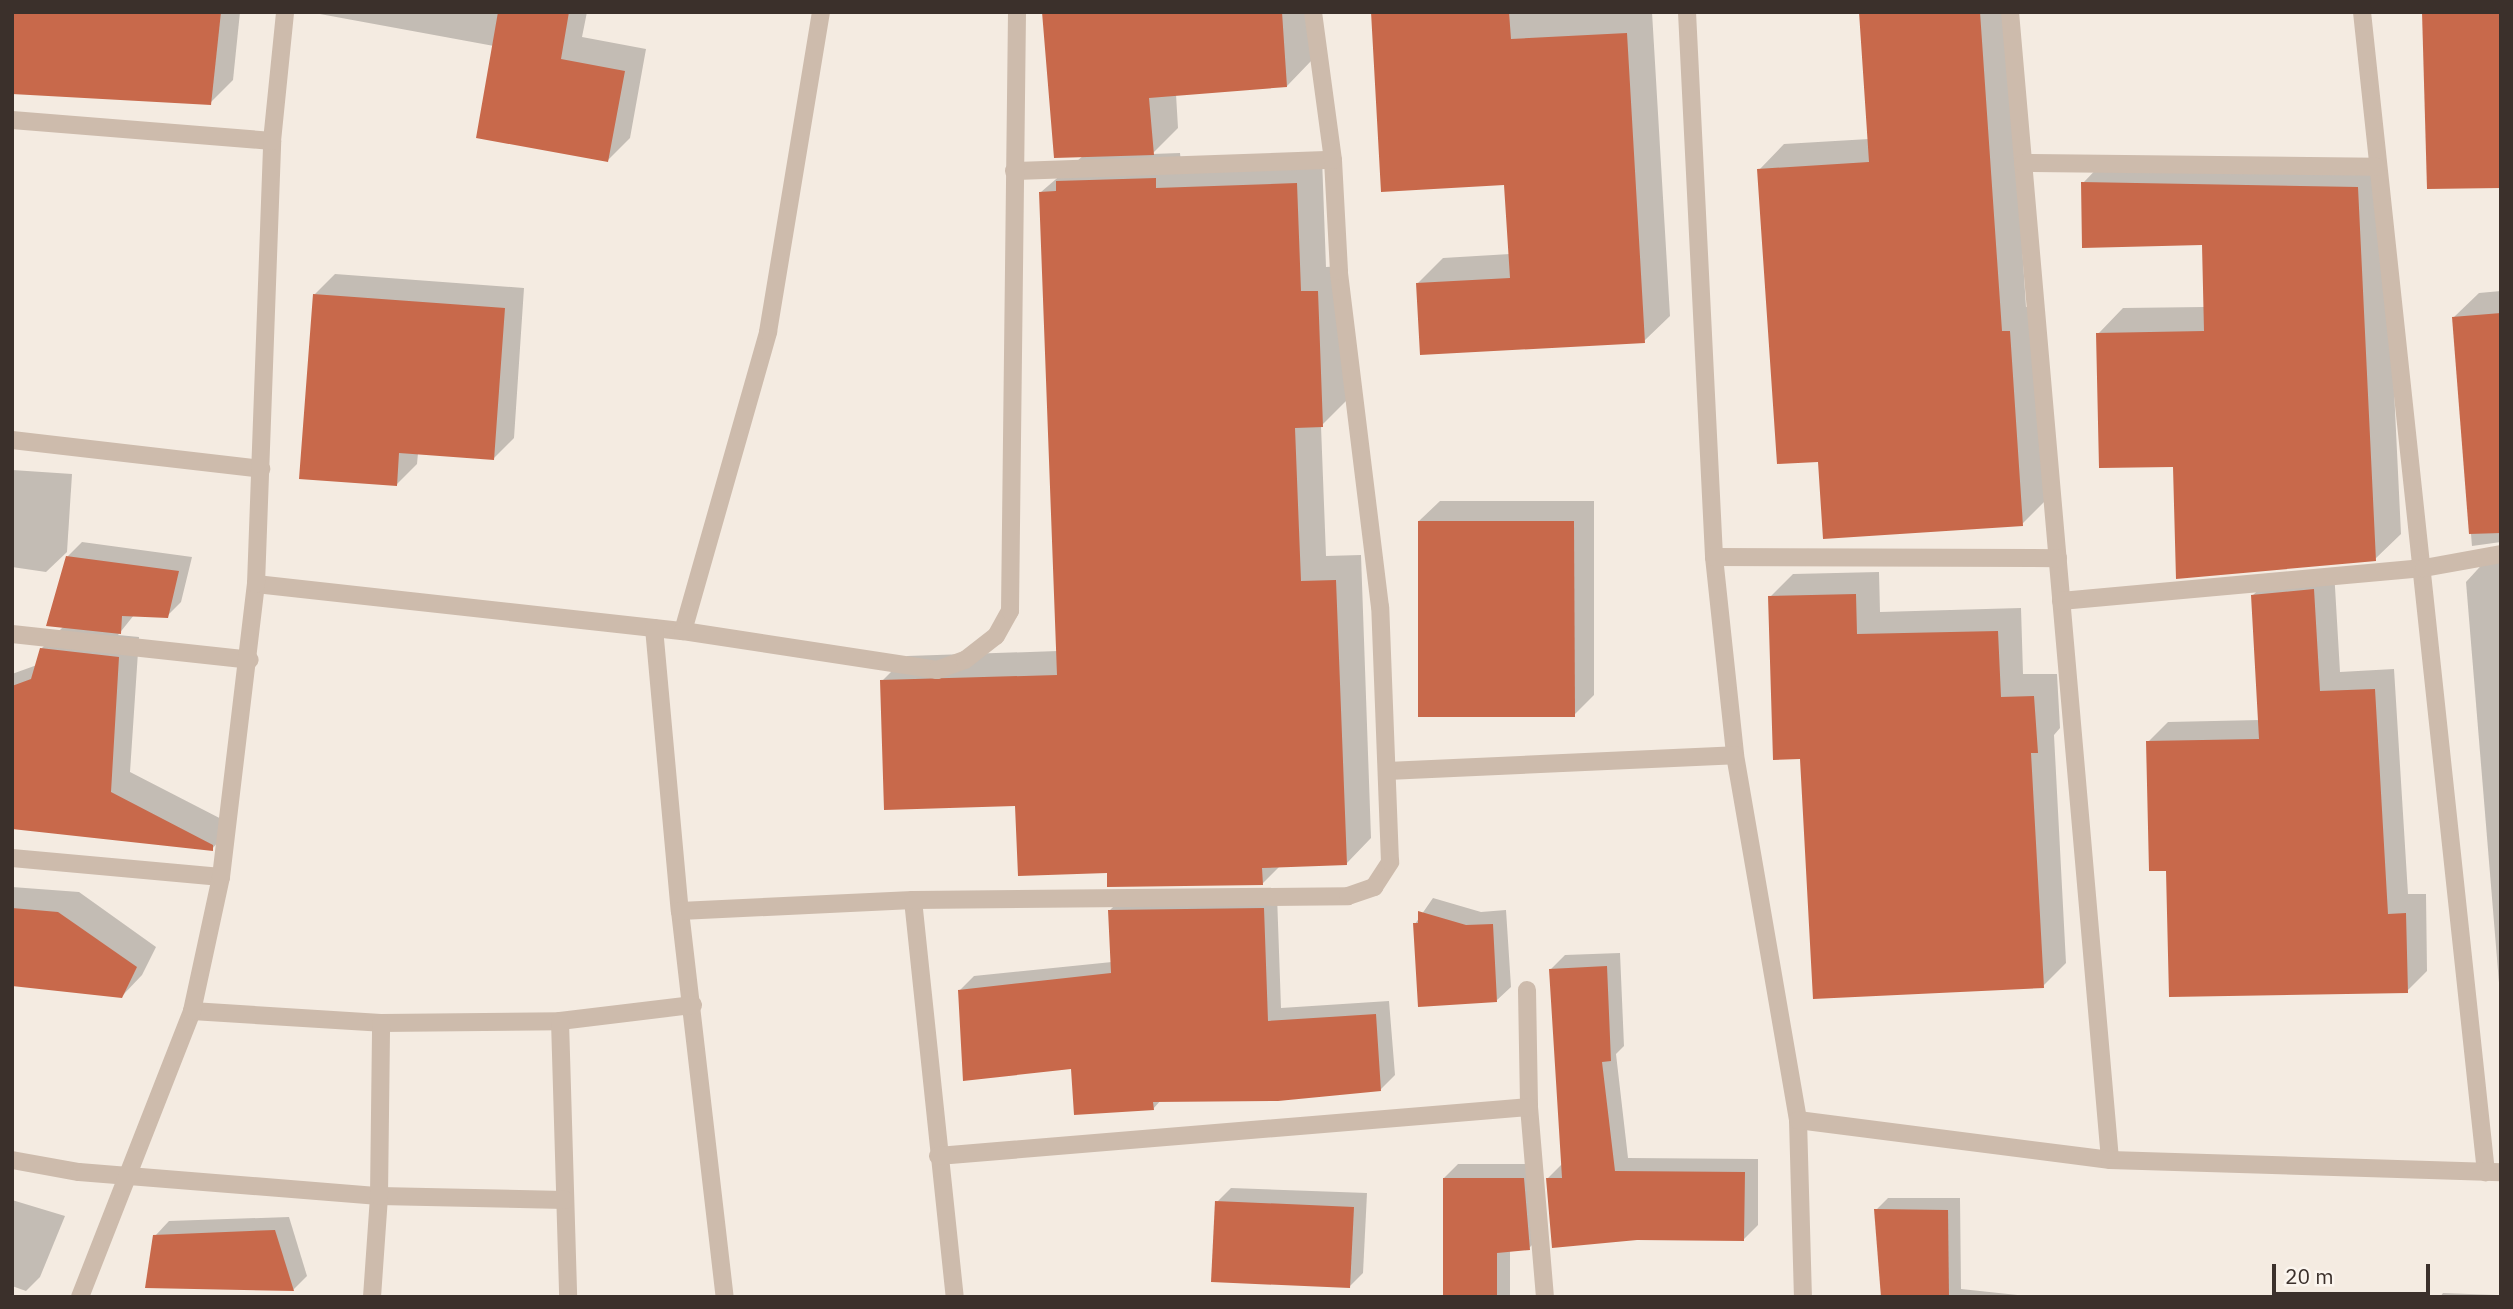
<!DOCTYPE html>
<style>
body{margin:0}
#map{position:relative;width:2513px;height:1309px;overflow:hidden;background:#f4ebe1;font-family:"IBM Plex Sans",sans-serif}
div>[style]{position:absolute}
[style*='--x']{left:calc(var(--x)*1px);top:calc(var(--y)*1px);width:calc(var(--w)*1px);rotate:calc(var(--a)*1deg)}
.shadow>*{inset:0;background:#0003}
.building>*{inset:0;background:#c8694b}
.minor>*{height:18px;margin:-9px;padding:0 9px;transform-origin:9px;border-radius:9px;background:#cdbbac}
span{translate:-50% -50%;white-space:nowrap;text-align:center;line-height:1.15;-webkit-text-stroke:7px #fbf5ee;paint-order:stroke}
.frame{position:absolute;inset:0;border:14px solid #3b302b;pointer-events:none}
.scale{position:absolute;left:2272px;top:1264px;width:158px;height:32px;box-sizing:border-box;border:4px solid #3b302b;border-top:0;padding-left:9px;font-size:21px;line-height:24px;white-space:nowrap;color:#3b302b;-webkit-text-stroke:5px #fbf5ee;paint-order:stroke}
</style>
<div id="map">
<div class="shadow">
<i style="clip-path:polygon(12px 12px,240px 12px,233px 80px,210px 103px)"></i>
<i style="clip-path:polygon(309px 12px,587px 12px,582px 37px,646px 49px,630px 138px,608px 160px,494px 46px)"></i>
<i style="clip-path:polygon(1044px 12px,1308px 12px,1312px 60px,1287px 86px,1176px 94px,1178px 128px,1152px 154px,1180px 153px,1181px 163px,1322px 158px,1326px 267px,1343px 266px,1347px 400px,1321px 426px,1326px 556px,1361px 555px,1371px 838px,1346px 864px,1280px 866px,1262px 884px,1017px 804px,882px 681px,907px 656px,1058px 651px,1041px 192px,1084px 155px)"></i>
<i style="clip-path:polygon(1372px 12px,1652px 12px,1670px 316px,1644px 341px,1418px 283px,1443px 258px,1510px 254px,1506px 183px)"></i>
<i style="clip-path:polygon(1861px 12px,2007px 12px,2026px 307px,2034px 306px,2047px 499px,2022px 524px,1820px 460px,1759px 170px,1784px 144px,1869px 139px)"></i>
<i style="clip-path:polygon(2108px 157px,2383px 162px,2401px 534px,2375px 559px,2175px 465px,2098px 334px,2123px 308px,2205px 307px,2204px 243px,2083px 183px)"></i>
<i style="clip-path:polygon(335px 274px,524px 288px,514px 438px,494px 458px,418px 453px,417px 464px,396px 485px,314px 295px)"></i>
<i style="clip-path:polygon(2501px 291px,2501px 542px,2472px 546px,2453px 318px,2479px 293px)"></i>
<i style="clip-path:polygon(12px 470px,72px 474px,67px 552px,46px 572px,12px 567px)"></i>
<i style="clip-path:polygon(1440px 501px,1594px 501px,1594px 695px,1574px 715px,1419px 521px)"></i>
<i style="clip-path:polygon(82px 542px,192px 557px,181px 602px,167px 616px,134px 615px,118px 635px,139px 637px,130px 772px,233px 825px,212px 849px,12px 827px,12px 674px,37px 665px,41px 649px,64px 626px,68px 556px)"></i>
<i style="clip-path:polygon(2499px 546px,2501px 546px,2500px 995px,2466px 582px)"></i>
<i style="clip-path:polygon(2334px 570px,2340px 672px,2394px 669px,2408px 894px,2426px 894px,2427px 971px,2407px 991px,2168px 869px,2148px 742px,2168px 722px,2260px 720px,2252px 596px,2273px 576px)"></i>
<i style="clip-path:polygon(1879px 572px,1880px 612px,2021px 608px,2023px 674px,2057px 674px,2060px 728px,2054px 735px,2066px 963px,2043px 986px,1802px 757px,1770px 597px,1793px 574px)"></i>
<i style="clip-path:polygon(12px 887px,79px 892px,156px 947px,142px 975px,122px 996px,12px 984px)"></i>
<i style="clip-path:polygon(1277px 895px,1281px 1008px,1389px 1001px,1395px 1075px,1381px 1089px,1161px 1100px,1153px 1109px,1073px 1067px,960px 990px,974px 976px,1112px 962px,1110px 910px,1124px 896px)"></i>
<i style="clip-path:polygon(1433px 898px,1481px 912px,1506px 910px,1511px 987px,1497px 1000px,1415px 924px)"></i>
<i style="clip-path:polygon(1620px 953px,1624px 1046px,1616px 1054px,1628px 1158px,1758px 1159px,1758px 1225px,1744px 1239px,1548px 1178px,1563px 1163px,1551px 969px,1565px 955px)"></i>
<i style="clip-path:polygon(1458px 1164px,1537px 1164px,1543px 1234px,1529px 1248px,1510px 1250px,1510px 1297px,1445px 1297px,1444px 1178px)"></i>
<i style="clip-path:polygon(1231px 1188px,1367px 1193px,1363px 1273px,1349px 1287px,1217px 1202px)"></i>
<i style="clip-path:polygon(1888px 1198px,1960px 1198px,1961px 1289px,2037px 1297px,1882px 1297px,1876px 1210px)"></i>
<i style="clip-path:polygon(12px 1200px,65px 1216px,40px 1277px,26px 1291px,12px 1286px)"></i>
<i style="clip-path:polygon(289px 1217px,307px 1276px,293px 1290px,155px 1236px,169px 1221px)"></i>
<i style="clip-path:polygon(2443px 1293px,2496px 1295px,2496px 1297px,2440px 1297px)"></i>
</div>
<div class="building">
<i style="clip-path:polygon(12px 12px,221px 12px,211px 105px,12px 94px)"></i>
<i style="clip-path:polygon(498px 12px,569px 12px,561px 59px,625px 71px,608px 162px,476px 138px)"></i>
<i style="clip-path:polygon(1042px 12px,1282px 12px,1287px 87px,1149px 98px,1154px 155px,1054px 158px)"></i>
<i style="clip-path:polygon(1371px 12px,1509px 12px,1511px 39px,1627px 33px,1645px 343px,1420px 355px,1416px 283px,1510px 278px,1504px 185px,1381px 192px)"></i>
<i style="clip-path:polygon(1859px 12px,1980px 12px,2002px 331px,2010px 331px,2023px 526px,1823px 539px,1818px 462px,1777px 464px,1757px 169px,1869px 162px)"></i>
<i style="clip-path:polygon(2422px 12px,2501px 12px,2501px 188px,2427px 189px)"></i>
<i style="clip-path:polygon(1156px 178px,1156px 188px,1297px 183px,1301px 291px,1318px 291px,1323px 427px,1295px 428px,1301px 581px,1336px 580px,1347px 865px,1262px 868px,1263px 885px,1107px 887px,1107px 873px,1018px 876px,1015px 806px,884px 810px,880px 680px,1057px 675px,1039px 192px,1056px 191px,1056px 181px)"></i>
<i style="clip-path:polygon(2081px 182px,2358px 187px,2376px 561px,2176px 579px,2173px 467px,2099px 468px,2096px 333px,2204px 331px,2202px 245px,2082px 248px)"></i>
<i style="clip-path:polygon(313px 294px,505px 308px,494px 460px,399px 453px,397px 486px,299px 479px)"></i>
<i style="clip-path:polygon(2501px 313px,2501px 533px,2469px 534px,2452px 317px)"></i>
<i style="clip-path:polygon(1418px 521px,1574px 521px,1575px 717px,1418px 717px)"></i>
<i style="clip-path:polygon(66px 556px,179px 571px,168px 618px,122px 616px,121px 634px,46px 626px)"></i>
<i style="clip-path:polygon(2314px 589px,2320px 691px,2375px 689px,2388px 914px,2406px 913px,2408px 993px,2169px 997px,2166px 871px,2149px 871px,2146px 741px,2259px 739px,2251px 595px)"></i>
<i style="clip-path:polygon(1856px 594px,1857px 634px,1998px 631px,2001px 697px,2034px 696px,2038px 753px,2031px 753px,2044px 988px,1813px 999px,1800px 759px,1773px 760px,1768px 596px)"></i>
<i style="clip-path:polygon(40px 648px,119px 657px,111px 792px,213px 845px,213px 851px,12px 829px,12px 686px,31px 679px)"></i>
<i style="clip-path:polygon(12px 908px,58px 912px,137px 967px,122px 998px,12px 986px)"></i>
<i style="clip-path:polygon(1264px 908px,1268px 1021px,1376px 1014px,1381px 1091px,1278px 1101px,1153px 1102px,1154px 1110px,1074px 1115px,1071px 1069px,963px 1081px,958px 990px,1111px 973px,1108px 910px)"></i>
<i style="clip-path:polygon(1418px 911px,1466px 925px,1493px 924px,1497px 1002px,1418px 1007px,1413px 923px,1418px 923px)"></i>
<i style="clip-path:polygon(1607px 966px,1611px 1061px,1602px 1062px,1615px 1171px,1745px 1172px,1744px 1241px,1637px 1240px,1552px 1248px,1546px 1178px,1562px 1178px,1549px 969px)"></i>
<i style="clip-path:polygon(1443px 1178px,1524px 1178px,1530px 1250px,1497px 1253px,1497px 1297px,1443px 1297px)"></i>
<i style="clip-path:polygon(1215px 1201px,1354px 1207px,1350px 1288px,1211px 1282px)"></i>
<i style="clip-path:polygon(1874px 1209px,1948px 1210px,1949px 1297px,1881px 1297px)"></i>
<i style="clip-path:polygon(275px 1230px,294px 1291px,145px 1288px,153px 1235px)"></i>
</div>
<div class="minor">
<i style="--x:1687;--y:12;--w:546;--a:87.16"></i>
<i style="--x:1714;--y:557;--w:199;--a:83.9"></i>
<i style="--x:1735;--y:755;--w:370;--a:80.2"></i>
<i style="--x:1798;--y:1120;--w:177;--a:88.4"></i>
<i style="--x:2010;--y:12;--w:1152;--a:85.02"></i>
<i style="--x:2362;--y:12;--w:1167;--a:83.9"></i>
<i style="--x:12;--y:120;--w:261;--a:4.6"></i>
<i style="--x:2023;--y:163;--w:353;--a:0.6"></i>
<i style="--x:1014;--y:171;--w:319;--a:-2"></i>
<i style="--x:12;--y:440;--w:251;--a:6.6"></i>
<i style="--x:1714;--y:557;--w:344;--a:0.2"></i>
<i style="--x:256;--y:584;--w:430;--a:6.3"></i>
<i style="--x:683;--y:631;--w:311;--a:-74.1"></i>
<i style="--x:768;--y:332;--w:324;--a:-80.6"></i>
<i style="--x:2061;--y:601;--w:364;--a:-5.2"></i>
<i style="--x:2424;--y:568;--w:78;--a:-10.3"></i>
<i style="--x:654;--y:628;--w:284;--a:84.8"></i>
<i style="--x:680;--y:911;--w:389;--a:83.4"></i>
<i style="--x:683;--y:631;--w:257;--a:8.7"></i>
<i style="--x:937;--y:670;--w:30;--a:-20"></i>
<i style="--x:965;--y:660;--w:39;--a:-38"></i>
<i style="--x:996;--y:636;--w:29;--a:-61"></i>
<i style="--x:1010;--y:611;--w:599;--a:-89.33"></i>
<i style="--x:12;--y:634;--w:239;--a:6.2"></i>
<i style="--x:1387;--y:771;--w:348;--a:-2.6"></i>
<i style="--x:12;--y:858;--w:210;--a:5.2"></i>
<i style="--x:913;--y:900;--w:399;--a:84"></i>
<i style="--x:680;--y:911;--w:233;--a:-2.7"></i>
<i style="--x:913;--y:900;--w:435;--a:-0.5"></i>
<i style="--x:1348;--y:896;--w:28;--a:-19"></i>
<i style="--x:1374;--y:887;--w:30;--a:-57"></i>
<i style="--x:1390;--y:862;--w:255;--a:-92.2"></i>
<i style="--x:1380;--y:607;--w:338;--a:-97"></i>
<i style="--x:1339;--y:271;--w:111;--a:-93.1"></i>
<i style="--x:1333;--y:160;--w:149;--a:-97.7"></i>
<i style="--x:1527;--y:990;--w:117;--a:89"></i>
<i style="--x:1529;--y:1107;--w:191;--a:85.2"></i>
<i style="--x:192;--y:1011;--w:189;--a:3.6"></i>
<i style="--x:381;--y:1023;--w:179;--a:-0.6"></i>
<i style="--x:560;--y:1021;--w:134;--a:-6.9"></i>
<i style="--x:560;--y:1021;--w:276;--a:88.3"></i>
<i style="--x:1798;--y:1120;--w:315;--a:7.3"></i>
<i style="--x:2110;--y:1160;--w:391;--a:1.8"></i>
<i style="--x:938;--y:1156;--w:593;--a:-4.74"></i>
<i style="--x:12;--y:1160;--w:68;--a:10.2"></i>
<i style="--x:79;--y:1172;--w:301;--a:4.6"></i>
<i style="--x:379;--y:1196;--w:186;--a:1.2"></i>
<i style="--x:80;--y:1297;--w:307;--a:-68.6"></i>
<i style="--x:192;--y:1011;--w:137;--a:-77.8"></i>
<i style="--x:221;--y:877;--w:295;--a:-83.2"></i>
<i style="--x:256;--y:584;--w:443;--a:-87.9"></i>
<i style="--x:272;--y:141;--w:130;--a:-84.2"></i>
<i style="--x:372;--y:1297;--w:101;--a:-86"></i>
<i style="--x:379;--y:1196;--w:173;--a:-89.3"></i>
</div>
<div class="frame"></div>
<div class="scale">20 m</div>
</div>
